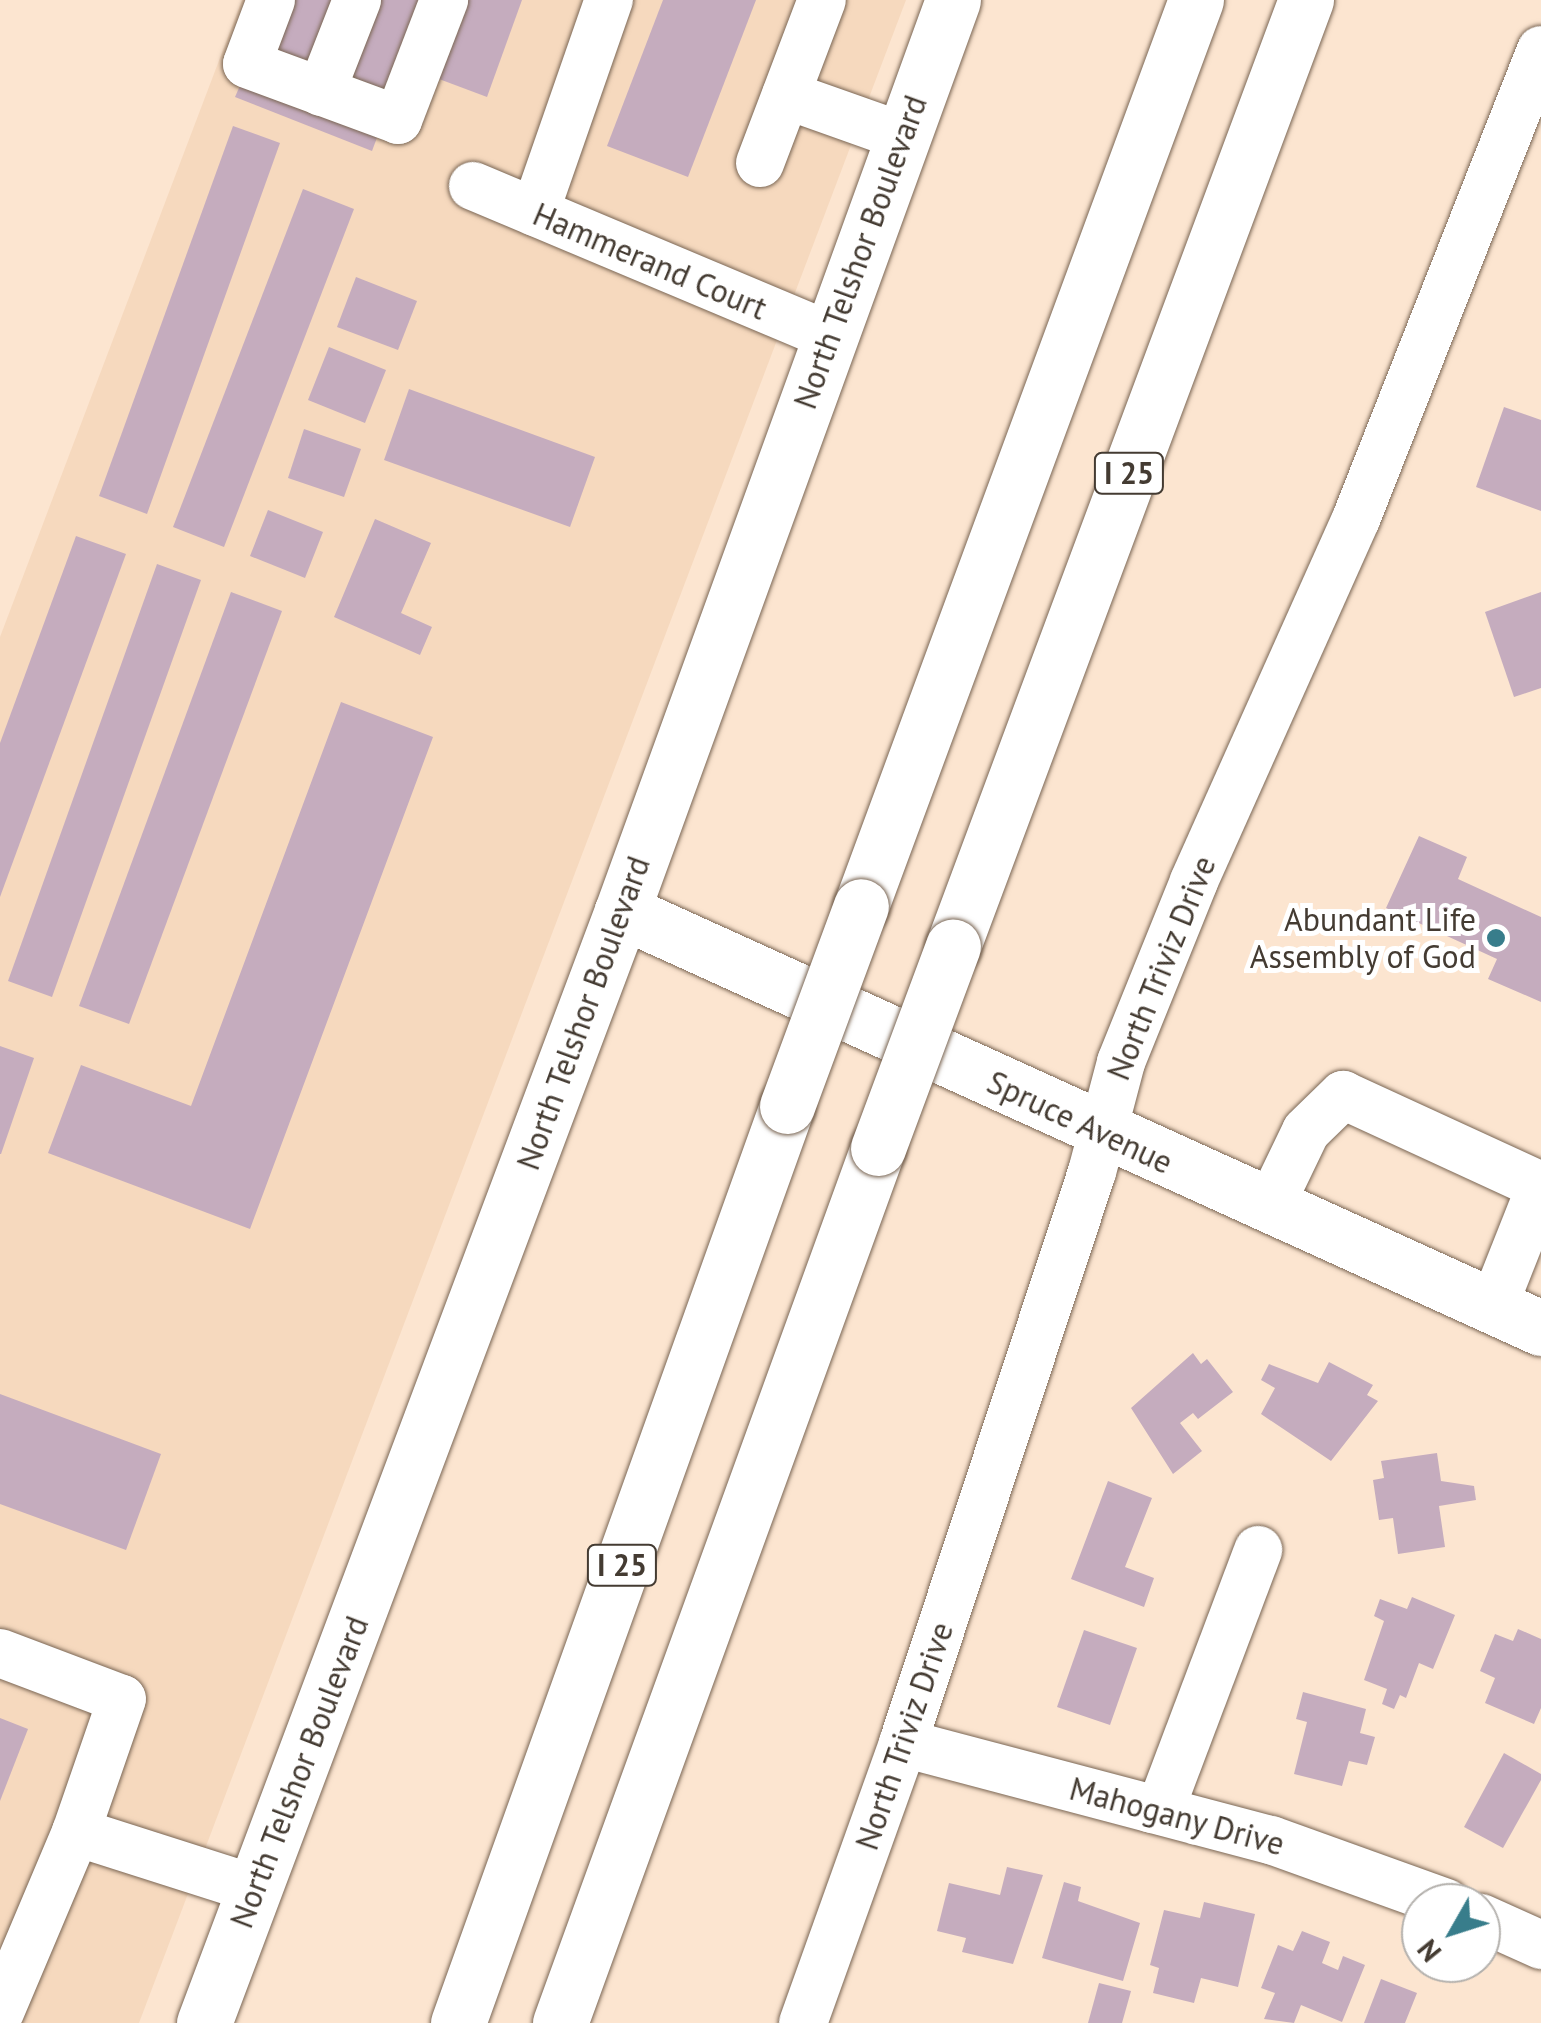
<!DOCTYPE html>
<style>
body{margin:0}
#map{position:relative;width:1541px;height:2023px;overflow:hidden;background:#fce5d0;font-family:"PT Sans",sans-serif}
div>[style]{position:absolute}
[style*='--x']{left:calc(var(--x)*1px);top:calc(var(--y)*1px);width:calc(var(--w)*1px);rotate:calc(var(--a)*1deg)}
.built>*{inset:0;background:#f6d9be}
.building>*{inset:0;background:#c5acbe}
.roads{filter:drop-shadow(0 0 2px #7a6654) drop-shadow(0 0 2px #7a6654)}
.minor>*{height:48px;margin:-24px;padding:0 24px;transform-origin:24px;border-radius:24px;background:#fff}
.major>*{height:55px;margin:-27.5px;padding:0 27.5px;transform-origin:27.5px;border-radius:27.5px;background:#fff}
.highway>*{height:55px;margin:-27.5px;padding:0 27.5px;transform-origin:27.5px;border-radius:27.5px;background:#fff}
.bridges{filter:drop-shadow(0 0 2px #7a6654) drop-shadow(0 0 2px #7a6654)}
.highway-bridge>*{height:55px;margin:-27.5px;padding:0 27.5px;transform-origin:27.5px;border-radius:27.5px;background:#fff}
.dots>*{width:28px;height:28px;translate:-50% -50%;box-sizing:border-box;border:5px solid #fff;border-radius:50%}
span{translate:-50% -50%;white-space:nowrap;text-align:center;line-height:1.15;-webkit-text-stroke:10px #fff;paint-order:stroke}
.shield-label span{padding:2px 8px;background:#fff;border:2px solid;border-radius:8px;-webkit-text-stroke-width:0}
.shield-label{font-size:30px;color:#443b32;font-weight:700}
.street-label{font-size:32px;color:#443b32}
.poi-label{font-size:32px;color:#443b32}
.right{translate:-100% -50%;text-align:right}
.north{position:absolute;left:1401px;top:1883px;width:100px;height:100px;box-sizing:border-box;background:#fff;border:2px solid #b4b1ad;border-radius:50%;rotate:231deg;font-size:28px;font-weight:700;line-height:40px;text-align:center;color:#443b32}
.north::after{content:'';display:block;margin:auto;width:35px;height:45px;background:#387d8b;clip-path:polygon(50% 0,100% 100%,50% 72%,0 100%)}
</style>
<div id="map">
<div class="built">
<i style="clip-path:polygon(242px 0,906px 0,139px 2023px,0 2023px,0 637px)"></i>
</div>
<div class="building">
<i style="clip-path:polygon(284px 0,337px 0,308px 75px,262px 59px)"></i>
<i style="clip-path:polygon(371px 0,428px 0,389px 106px,338px 87px)"></i>
<i style="clip-path:polygon(468px 0,522px 0,487px 97px,439px 79px)"></i>
<i style="clip-path:polygon(663px 0,756px 0,688px 177px,607px 146px)"></i>
<i style="clip-path:polygon(242px 81px,378px 135px,372px 151px,235px 97px)"></i>
<i style="clip-path:polygon(233px 126px,280px 143px,147px 514px,99px 496px)"></i>
<i style="clip-path:polygon(303px 189px,354px 209px,224px 547px,173px 527px)"></i>
<i style="clip-path:polygon(356px 277px,417px 301px,398px 350px,337px 327px)"></i>
<i style="clip-path:polygon(329px 347px,386px 370px,365px 423px,308px 400px)"></i>
<i style="clip-path:polygon(409px 389px,595px 457px,570px 527px,384px 460px)"></i>
<i style="clip-path:polygon(1504px 407px,1541px 420px,1541px 511px,1476px 487px)"></i>
<i style="clip-path:polygon(304px 429px,361px 449px,344px 497px,288px 478px)"></i>
<i style="clip-path:polygon(268px 510px,323px 532px,305px 578px,250px 556px)"></i>
<i style="clip-path:polygon(375px 519px,431px 543px,401px 613px,432px 627px,420px 655px,334px 617px)"></i>
<i style="clip-path:polygon(76px 536px,126px 554px,0 897px,0 743px)"></i>
<i style="clip-path:polygon(157px 564px,201px 580px,52px 997px,8px 981px)"></i>
<i style="clip-path:polygon(231px 592px,282px 611px,129px 1024px,79px 1006px)"></i>
<i style="clip-path:polygon(1541px 592px,1541px 688px,1514px 697px,1485px 612px)"></i>
<i style="clip-path:polygon(341px 702px,433px 737px,250px 1229px,48px 1153px,81px 1065px,191px 1106px)"></i>
<i style="clip-path:polygon(1419px 836px,1467px 857px,1458px 879px,1541px 917px,1541px 1002px,1488px 979px,1497px 959px,1386px 908px)"></i>
<i style="clip-path:polygon(0 1046px,34px 1058px,1px 1154px,0 1154px)"></i>
<i style="clip-path:polygon(1193px 1353px,1201px 1364px,1207px 1359px,1233px 1392px,1198px 1419px,1193px 1413px,1180px 1423px,1202px 1451px,1173px 1474px,1131px 1408px)"></i>
<i style="clip-path:polygon(1329px 1362px,1373px 1385px,1367px 1395px,1378px 1401px,1331px 1461px,1261px 1414px,1275px 1388px,1261px 1380px,1269px 1364px,1318px 1383px)"></i>
<i style="clip-path:polygon(0 1394px,161px 1454px,126px 1550px,0 1504px)"></i>
<i style="clip-path:polygon(1437px 1453px,1441px 1481px,1474px 1486px,1476px 1500px,1439px 1506px,1445px 1547px,1398px 1554px,1393px 1518px,1379px 1520px,1373px 1480px,1384px 1478px,1381px 1461px)"></i>
<i style="clip-path:polygon(1108px 1481px,1152px 1498px,1125px 1567px,1154px 1578px,1144px 1607px,1071px 1579px)"></i>
<i style="clip-path:polygon(1412px 1597px,1455px 1615px,1433px 1669px,1419px 1663px,1406px 1698px,1400px 1695px,1394px 1709px,1382px 1704px,1387px 1689px,1364px 1680px,1384px 1621px,1374px 1616px,1380px 1599px,1407px 1609px)"></i>
<i style="clip-path:polygon(1518px 1629px,1541px 1639px,1541px 1708px,1534px 1724px,1485px 1703px,1495px 1678px,1480px 1671px,1495px 1634px,1513px 1641px)"></i>
<i style="clip-path:polygon(1084px 1630px,1137px 1648px,1110px 1725px,1057px 1707px)"></i>
<i style="clip-path:polygon(1303px 1692px,1366px 1709px,1360px 1733px,1375px 1737px,1367px 1765px,1349px 1761px,1342px 1786px,1294px 1774px,1307px 1722px,1296px 1719px)"></i>
<i style="clip-path:polygon(0 1718px,28px 1729px,0 1801px)"></i>
<i style="clip-path:polygon(1504px 1753px,1541px 1774px,1541px 1780px,1503px 1848px,1464px 1827px)"></i>
<i style="clip-path:polygon(1007px 1867px,1043px 1875px,1013px 1964px,962px 1952px,966px 1938px,937px 1931px,949px 1883px,1000px 1895px)"></i>
<i style="clip-path:polygon(1064px 1882px,1081px 1887px,1078px 1901px,1140px 1923px,1123px 1981px,1042px 1958px)"></i>
<i style="clip-path:polygon(1204px 1902px,1255px 1914px,1238px 1987px,1201px 1978px,1194px 2003px,1153px 1993px,1159px 1968px,1150px 1965px,1164px 1910px,1200px 1918px)"></i>
<i style="clip-path:polygon(1302px 1931px,1330px 1942px,1322px 1963px,1338px 1970px,1343px 1956px,1365px 1965px,1342px 2022px,1301px 2005px,1294px 2023px,1264px 2019px,1275px 1993px,1261px 1988px,1278px 1945px,1293px 1951px)"></i>
<i style="clip-path:polygon(1381px 1979px,1417px 1993px,1405px 2023px,1364px 2023px)"></i>
<i style="clip-path:polygon(1099px 1983px,1131px 1991px,1122px 2023px,1088px 2023px)"></i>
</div>
<div class="roads">
<div class="minor">
<i style="--x:271;--y:0;--w:68;--a:110.6"></i>
<i style="--x:247;--y:64;--w:161;--a:20.3"></i>
<i style="--x:398;--y:120;--w:129;--a:-69"></i>
<i style="--x:321;--y:92;--w:99;--a:-68.6"></i>
<i style="--x:786;--y:95;--w:123;--a:19.5"></i>
<i style="--x:760;--y:163;--w:174;--a:-69.2"></i>
<i style="--x:473;--y:186;--w:385;--a:22.8"></i>
<i style="--x:535;--y:212;--w:225;--a:-70.8"></i>
<i style="--x:1269;--y:1208;--w:85;--a:-64.3"></i>
<i style="--x:1306;--y:1131;--w:52;--a:-44.2"></i>
<i style="--x:1343;--y:1095;--w:218;--a:24.7"></i>
<i style="--x:1493;--y:1307;--w:130;--a:-68.4"></i>
<i style="--x:0;--y:1653;--w:130;--a:20.7"></i>
<i style="--x:122;--y:1699;--w:141;--a:109.1"></i>
<i style="--x:903;--y:1743;--w:381;--a:14.8"></i>
<i style="--x:1271;--y:1840;--w:186;--a:19.8"></i>
<i style="--x:1160;--y:1810;--w:278;--a:-69.3"></i>
<i style="--x:1481;--y:1918;--w:66;--a:24.2"></i>
<i style="--x:0;--y:2012;--w:195;--a:-67.1"></i>
<i style="--x:76;--y:1832;--w:188;--a:17.7"></i>
<i style="--x:803;--y:2023;--w:297;--a:-70.3"></i>
<i style="--x:903;--y:1743;--w:601;--a:-71.69"></i>
<i style="--x:1092;--y:1172;--w:114;--a:-75.2"></i>
<i style="--x:1121;--y:1062;--w:195;--a:-68"></i>
<i style="--x:1194;--y:881;--w:397;--a:-65.9"></i>
<i style="--x:1356;--y:519;--w:504;--a:-68.47"></i>
</div>
<div class="major">
<i style="--x:622;--y:911;--w:1009;--a:24.41"></i>
<i style="--x:204;--y:2023;--w:1188;--a:-69.4"></i>
<i style="--x:622;--y:911;--w:969;--a:-70.03"></i>
</div>
<div class="highway">
<i style="--x:861;--y:906;--w:966;--a:-69.71"></i>
<i style="--x:953;--y:946;--w:1010;--a:-69.54"></i>
<i style="--x:458;--y:2023;--w:974;--a:-70.26"></i>
<i style="--x:560;--y:2023;--w:931;--a:-70.03"></i>
</div>
</div>
<div class="bridges">
<div class="highway-bridge">
<i style="--x:787;--y:1106;--w:213;--a:-69.7"></i>
<i style="--x:878;--y:1148;--w:215;--a:-69.6"></i>
</div>
</div>
<div class="dots">
<i style="left:1496px;top:938px;background:#387d8b"></i>
</div>
<div class="shield-label">
<span style="left:1129px;top:473px">I 25</span>
<span style="left:622px;top:1565px">I 25</span>
</div>
<div class="street-label">
<span style="left:860px;top:252px;rotate:-70deg">North Telshor Boulevard</span>
<span style="left:650px;top:261px;rotate:23deg">Hammerand Court</span>
<span style="left:1161px;top:968px;rotate:-68deg">North Triviz Drive</span>
<span style="left:583px;top:1013px;rotate:-70deg">North Telshor Boulevard</span>
<span style="left:1080px;top:1122px;rotate:25deg">Spruce Avenue</span>
<span style="left:904px;top:1736px;rotate:-71deg">North Triviz Drive</span>
<span style="left:299px;top:1772px;rotate:-69deg">North Telshor Boulevard</span>
<span style="left:1177px;top:1816px;rotate:15deg">Mahogany Drive</span>
</div>
<div class="poi-label">
<span class="right" style="left:1476px;top:938px">Abundant Life<br>Assembly of God</span>
</div>
<div class="north">N</div>
</div>
